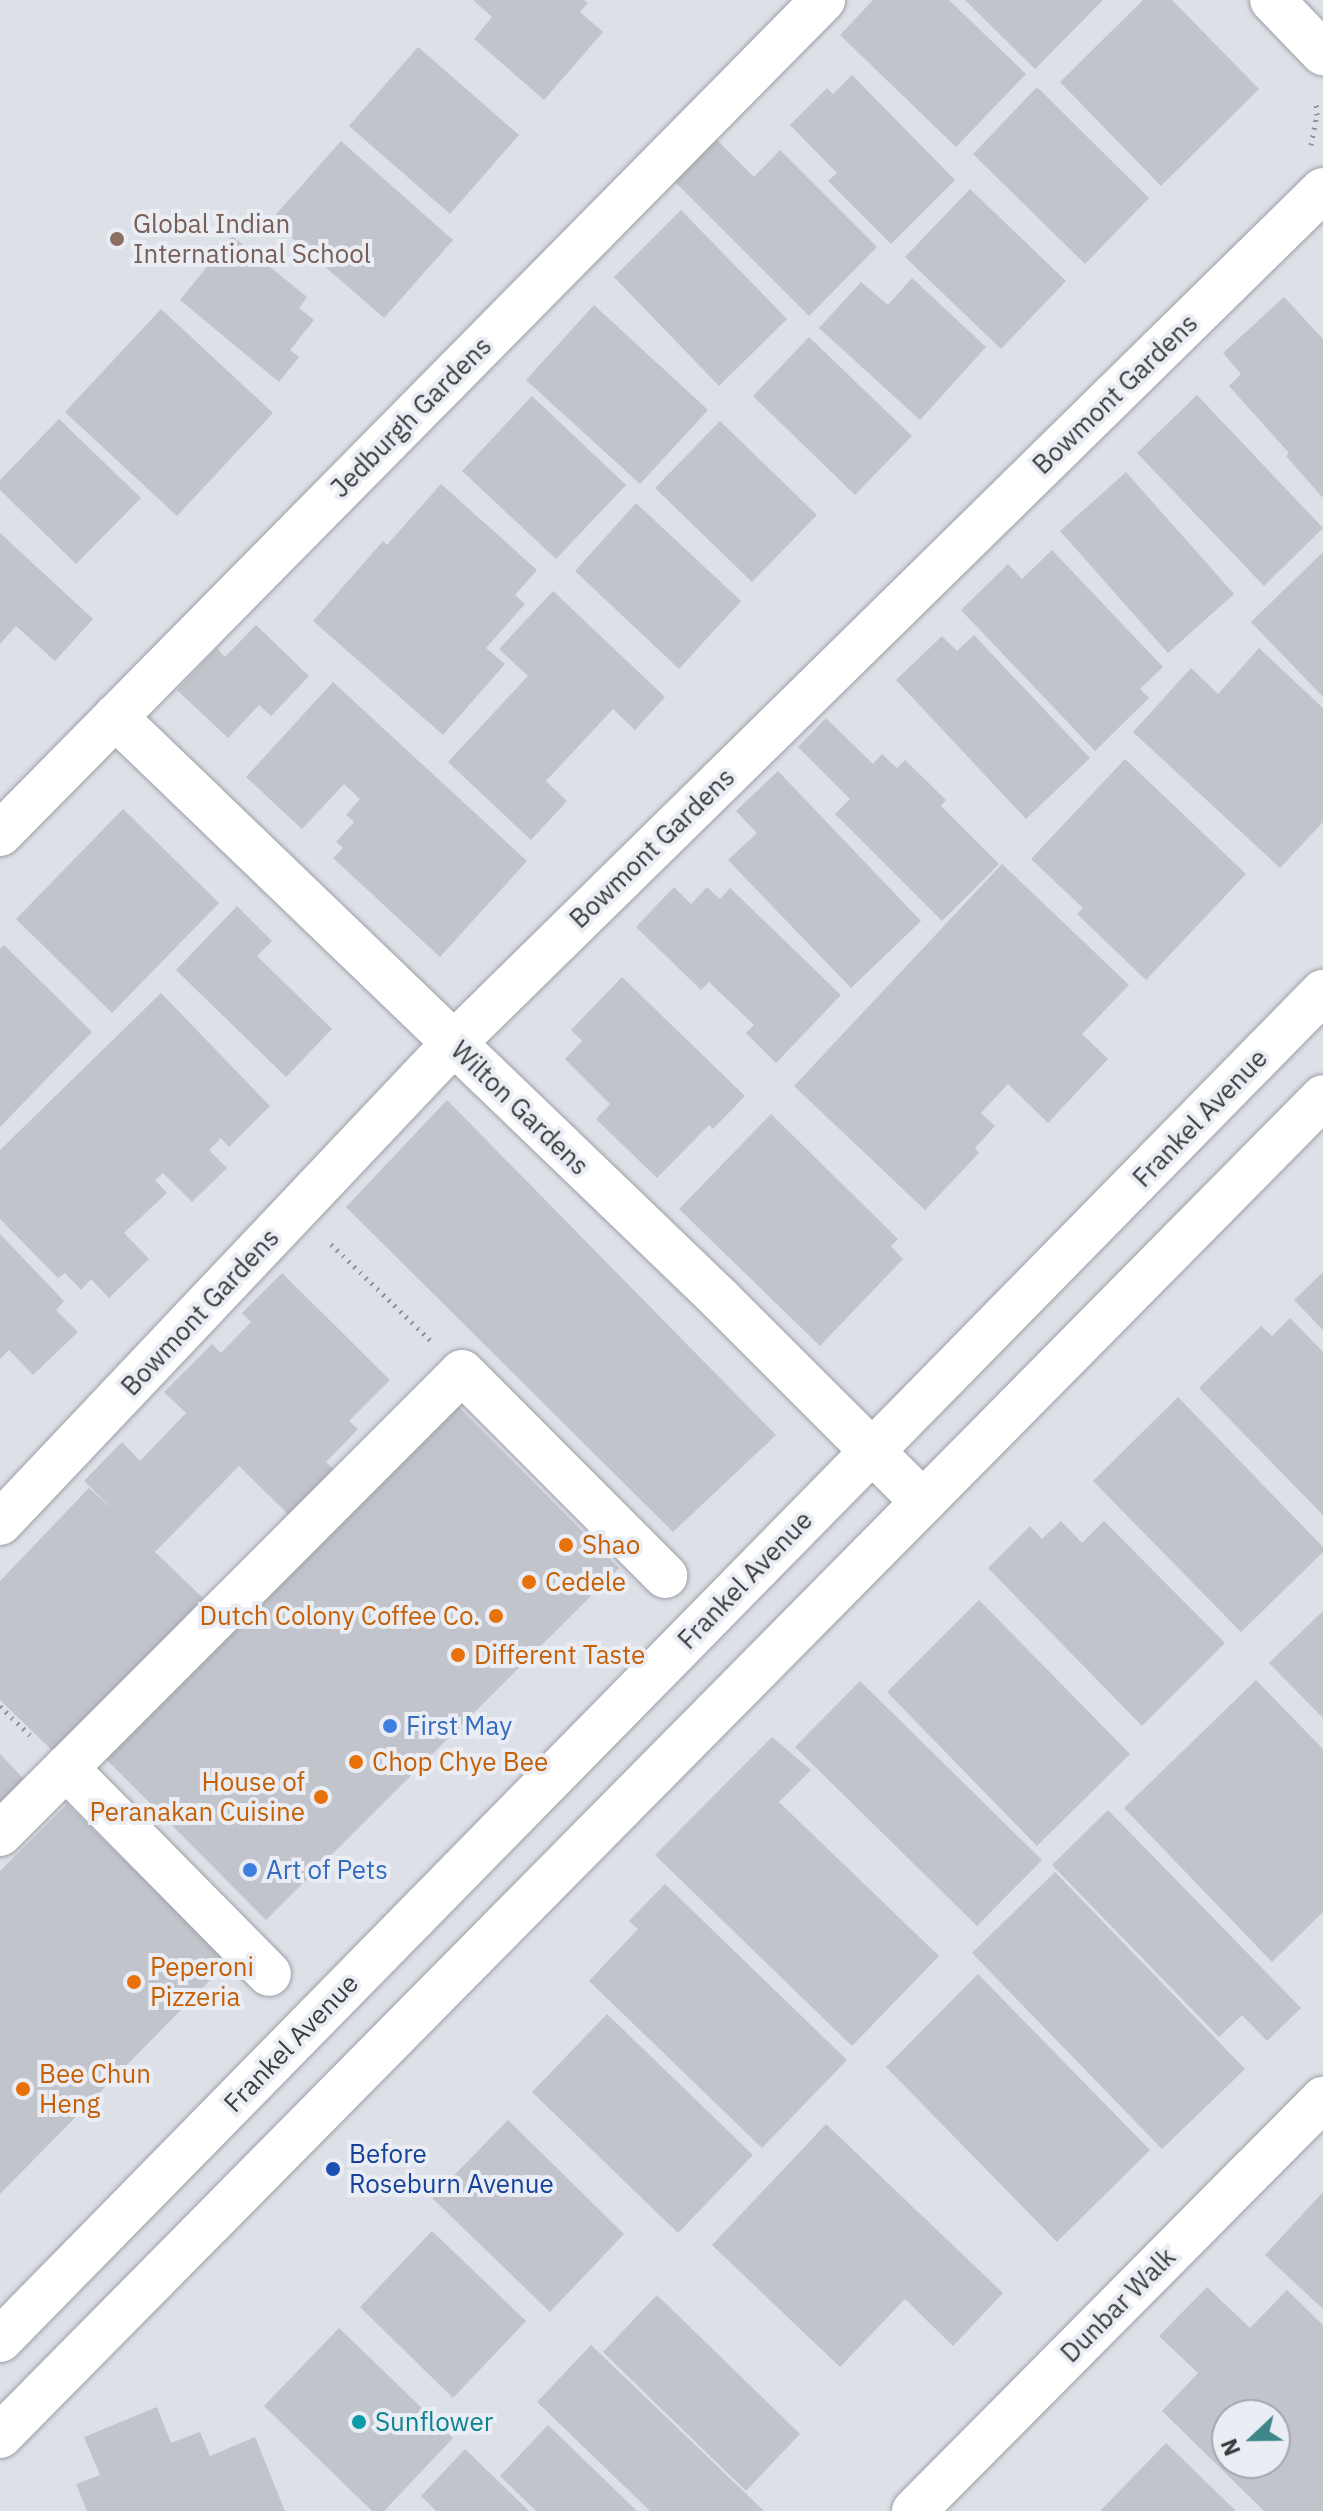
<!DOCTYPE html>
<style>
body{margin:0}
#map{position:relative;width:1323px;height:2511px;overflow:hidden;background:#dde0e7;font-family:"IBM Plex Sans",sans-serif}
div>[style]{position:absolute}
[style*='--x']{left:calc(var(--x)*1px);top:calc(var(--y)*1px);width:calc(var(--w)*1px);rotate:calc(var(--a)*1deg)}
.building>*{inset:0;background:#c1c4cb}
.path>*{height:5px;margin-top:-2.5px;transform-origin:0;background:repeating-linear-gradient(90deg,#93959a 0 2px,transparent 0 8px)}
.roads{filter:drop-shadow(0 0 2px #9ca0a6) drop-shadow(0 0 2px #9ca0a6)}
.minor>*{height:44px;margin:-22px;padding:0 22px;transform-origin:22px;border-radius:22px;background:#fff}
.dots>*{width:22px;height:22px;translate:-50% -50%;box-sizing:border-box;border:4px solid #eaeef4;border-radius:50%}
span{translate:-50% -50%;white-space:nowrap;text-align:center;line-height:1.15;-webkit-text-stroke:8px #eaeef4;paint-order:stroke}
.education-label{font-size:26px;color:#785e54}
.left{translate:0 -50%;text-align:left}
.street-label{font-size:26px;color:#3b3c3f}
.food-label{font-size:26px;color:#c56008}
.right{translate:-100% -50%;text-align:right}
.shop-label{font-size:26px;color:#366cbe}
.transit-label{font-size:26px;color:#164399}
.culture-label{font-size:26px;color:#0d838f}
.north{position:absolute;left:1211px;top:2399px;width:80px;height:80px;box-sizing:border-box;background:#eaeef4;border:2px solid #a4a7ac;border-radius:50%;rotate:248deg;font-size:22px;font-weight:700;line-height:32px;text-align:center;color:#3b3c3f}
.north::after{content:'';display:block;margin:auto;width:28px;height:36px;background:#3e8688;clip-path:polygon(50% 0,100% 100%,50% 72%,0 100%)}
</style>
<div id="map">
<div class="building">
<i style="clip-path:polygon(473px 0,584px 0,588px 3px,580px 12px,603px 32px,544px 100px,474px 39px,492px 17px)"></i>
<i style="clip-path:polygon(873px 0,949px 0,1026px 74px,956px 147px,840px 35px)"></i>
<i style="clip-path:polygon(965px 0,1103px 0,1035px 69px)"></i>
<i style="clip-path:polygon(1143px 0,1172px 0,1259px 89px,1161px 186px,1060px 82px)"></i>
<i style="clip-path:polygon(418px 47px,519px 135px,450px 214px,349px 126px)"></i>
<i style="clip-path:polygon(852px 75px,955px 180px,891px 244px,828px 181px,837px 173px,790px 125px,827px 88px,833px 94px)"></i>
<i style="clip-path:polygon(1037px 87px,1149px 198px,1085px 264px,973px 154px)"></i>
<i style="clip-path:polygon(712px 135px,754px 177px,780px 150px,877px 247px,809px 316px,670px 177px)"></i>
<i style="clip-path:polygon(341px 141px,453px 240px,384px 318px,271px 220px)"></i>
<i style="clip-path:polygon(970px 189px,1066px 281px,1001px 349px,905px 257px)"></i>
<i style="clip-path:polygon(681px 210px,787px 319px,719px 386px,614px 277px)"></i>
<i style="clip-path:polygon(232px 236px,307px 297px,299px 308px,314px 320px,290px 350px,299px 357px,279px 382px,180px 300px)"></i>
<i style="clip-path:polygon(912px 278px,986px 347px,920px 420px,819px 328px,861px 282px,888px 305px)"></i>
<i style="clip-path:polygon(1284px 297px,1323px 339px,1323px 498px,1286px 456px,1289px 453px,1229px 386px,1241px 374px,1223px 353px)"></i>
<i style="clip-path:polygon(594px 305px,708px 410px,640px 484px,526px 380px)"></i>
<i style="clip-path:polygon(161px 309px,273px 413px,177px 516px,65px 412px)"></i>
<i style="clip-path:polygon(809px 337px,912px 436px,855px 495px,753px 396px)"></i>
<i style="clip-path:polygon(1197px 395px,1323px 528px,1264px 586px,1137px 453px)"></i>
<i style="clip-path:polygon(532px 396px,626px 485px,556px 559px,462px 471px)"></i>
<i style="clip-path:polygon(59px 419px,141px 498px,76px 564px,0 490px,0 480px)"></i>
<i style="clip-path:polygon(720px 421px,817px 515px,752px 582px,655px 488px)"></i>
<i style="clip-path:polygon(1126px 472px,1234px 594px,1168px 653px,1060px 531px)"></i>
<i style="clip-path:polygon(441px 484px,537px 570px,515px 595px,525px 604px,486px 648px,505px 664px,443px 735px,313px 621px,383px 541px,387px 545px)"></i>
<i style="clip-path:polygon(636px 503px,741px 601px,679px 669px,575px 571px)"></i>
<i style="clip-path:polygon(0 533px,93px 619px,55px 661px,16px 626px,0 644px)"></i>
<i style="clip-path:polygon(1052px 550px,1163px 667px,1140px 689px,1149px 698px,1095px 751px,961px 610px,1008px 564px,1022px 579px)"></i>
<i style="clip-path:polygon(1323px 552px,1323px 697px,1251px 622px)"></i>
<i style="clip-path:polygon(553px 591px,665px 697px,635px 730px,613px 709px,546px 781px,567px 801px,531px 840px,448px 762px,528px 676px,499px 649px)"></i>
<i style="clip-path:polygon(256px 625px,309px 676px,271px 716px,259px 705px,228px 738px,177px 690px,217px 648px,225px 657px)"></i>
<i style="clip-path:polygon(974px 635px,1090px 758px,1026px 819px,896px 680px,942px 636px,957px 651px)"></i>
<i style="clip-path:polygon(1259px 648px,1323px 708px,1323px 822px,1280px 868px,1133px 732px,1191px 668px,1218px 694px)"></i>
<i style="clip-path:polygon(333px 682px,527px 861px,440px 957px,333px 858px,343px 848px,336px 842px,354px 822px,346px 815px,360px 799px,344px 784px,302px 829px,246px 777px)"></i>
<i style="clip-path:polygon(826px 718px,873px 764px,882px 754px,897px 768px,905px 760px,946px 800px,941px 806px,999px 864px,942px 921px,835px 814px,850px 799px,798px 747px)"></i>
<i style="clip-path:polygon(1125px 759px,1246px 874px,1146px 980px,1077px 914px,1083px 908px,1031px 859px)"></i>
<i style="clip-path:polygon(778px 771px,921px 921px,851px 988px,728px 860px,757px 833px,736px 811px)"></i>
<i style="clip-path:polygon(123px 809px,219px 903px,112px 1013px,16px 919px)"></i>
<i style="clip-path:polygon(1002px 864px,1129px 985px,1082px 1034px,1108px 1059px,1048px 1123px,1008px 1084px,981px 1113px,995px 1126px,975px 1148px,979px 1153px,925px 1210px,794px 1086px)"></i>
<i style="clip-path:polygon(674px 887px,691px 904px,707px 887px,720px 899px,730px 888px,841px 995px,776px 1063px,746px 1033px,754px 1025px,709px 982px,701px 990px,636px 927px)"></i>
<i style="clip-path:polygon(237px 906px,272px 941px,257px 956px,332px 1029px,286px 1077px,176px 970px)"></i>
<i style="clip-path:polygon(4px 945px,92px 1032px,0 1127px,0 949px)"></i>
<i style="clip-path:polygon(622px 977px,745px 1096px,713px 1129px,709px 1125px,657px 1178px,596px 1119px,610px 1104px,565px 1059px,582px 1041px,571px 1030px)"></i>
<i style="clip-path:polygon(161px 993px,270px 1106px,229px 1147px,221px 1138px,209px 1150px,227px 1168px,192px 1202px,163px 1173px,155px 1180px,167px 1193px,124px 1233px,149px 1259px,109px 1298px,91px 1279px,81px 1290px,65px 1273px,58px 1278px,0 1219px,0 1150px)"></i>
<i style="clip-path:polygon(447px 1100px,776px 1435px,673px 1532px,346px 1207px)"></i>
<i style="clip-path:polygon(771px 1114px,898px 1239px,891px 1246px,903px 1259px,820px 1346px,679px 1209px)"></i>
<i style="clip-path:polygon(0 1234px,64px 1301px,56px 1310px,78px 1332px,33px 1375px,9px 1350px,0 1359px)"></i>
<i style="clip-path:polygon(1323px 1272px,1323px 1330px,1294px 1300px)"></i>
<i style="clip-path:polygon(282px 1273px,390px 1380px,349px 1421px,358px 1429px,326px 1462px,336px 1471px,291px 1517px,239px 1466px,155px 1552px,203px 1598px,55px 1753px,0 1700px,0 1581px,89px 1488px,116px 1512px,84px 1481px,122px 1442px,140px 1461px,186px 1413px,164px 1392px,212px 1344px,221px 1353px,251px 1322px,242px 1313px)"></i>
<i style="clip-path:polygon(1290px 1318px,1323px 1352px,1323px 1515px,1199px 1388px,1261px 1326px,1272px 1336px)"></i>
<i style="clip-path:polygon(1178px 1397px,1323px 1547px,1323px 1552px,1241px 1632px,1093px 1481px)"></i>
<i style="clip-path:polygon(455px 1403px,619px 1568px,266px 1920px,103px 1756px)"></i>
<i style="clip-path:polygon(1061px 1521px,1082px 1543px,1104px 1521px,1225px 1643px,1142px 1726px,988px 1568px,1030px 1526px,1042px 1539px)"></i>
<i style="clip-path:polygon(979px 1600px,1130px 1754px,1037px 1846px,887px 1692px)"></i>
<i style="clip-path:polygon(1323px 1611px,1323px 1718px,1269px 1663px)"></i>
<i style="clip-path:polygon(1256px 1680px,1323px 1749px,1323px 1912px,1272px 1962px,1124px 1808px)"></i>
<i style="clip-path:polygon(860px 1681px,1042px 1860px,977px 1926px,795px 1747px)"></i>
<i style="clip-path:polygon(772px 1737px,811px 1770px,779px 1802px,939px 1956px,852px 2046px,655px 1855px)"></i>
<i style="clip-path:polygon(0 1754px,24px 1779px,0 1803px)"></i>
<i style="clip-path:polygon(67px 1804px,228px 1962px,0 2194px,0 1871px)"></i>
<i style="clip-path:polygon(1108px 1810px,1301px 2008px,1267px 2041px,1242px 2015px,1219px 2037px,1052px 1865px)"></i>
<i style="clip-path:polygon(1055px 1872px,1245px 2069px,1162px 2149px,972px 1953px)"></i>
<i style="clip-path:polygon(665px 1884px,847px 2060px,762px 2148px,589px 1981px,638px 1929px,629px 1921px)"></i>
<i style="clip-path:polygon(978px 1974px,1150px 2150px,1057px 2242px,886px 2067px)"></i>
<i style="clip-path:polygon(607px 2014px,753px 2155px,678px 2233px,532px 2092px)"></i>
<i style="clip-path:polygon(508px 2120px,624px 2234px,550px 2312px,432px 2198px)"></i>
<i style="clip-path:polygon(826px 2124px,1003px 2293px,953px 2346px,905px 2299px,840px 2367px,712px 2245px)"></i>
<i style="clip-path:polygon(1323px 2192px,1323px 2309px,1265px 2255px)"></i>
<i style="clip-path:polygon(432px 2231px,526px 2321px,453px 2398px,360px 2307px)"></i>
<i style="clip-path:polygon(evenodd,1207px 2287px,1250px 2328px,1287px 2290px,1323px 2325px,1323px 2511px,1264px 2511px,1162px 2411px,1198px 2373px,1159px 2336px,1207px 2287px,1227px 2415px,1275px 2415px,1275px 2463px,1227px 2463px,1227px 2415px)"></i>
<i style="clip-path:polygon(657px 2295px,800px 2434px,746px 2491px,603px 2352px)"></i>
<i style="clip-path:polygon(339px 2328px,453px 2438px,384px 2511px,372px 2511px,264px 2406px)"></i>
<i style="clip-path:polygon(591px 2345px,764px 2511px,650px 2511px,537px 2402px)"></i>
<i style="clip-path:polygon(157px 2407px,171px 2443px,200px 2432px,210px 2456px,255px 2437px,285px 2511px,87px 2511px,76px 2484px,100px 2475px,84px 2437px)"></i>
<i style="clip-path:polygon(548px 2425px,637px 2511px,536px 2511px,500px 2476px)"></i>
<i style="clip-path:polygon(1166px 2443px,1236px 2511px,1100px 2511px)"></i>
<i style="clip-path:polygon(465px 2449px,529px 2511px,436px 2511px,421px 2496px)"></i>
</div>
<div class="path">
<i style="--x:1311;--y:145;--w:31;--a:-79"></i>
<i style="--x:1317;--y:115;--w:15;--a:-94"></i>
<i style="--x:331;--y:1244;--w:138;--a:44.1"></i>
<i style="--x:0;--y:1706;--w:42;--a:44"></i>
</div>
<div class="roads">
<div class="minor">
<i style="--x:1272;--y:0;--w:74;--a:46.1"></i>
<i style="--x:115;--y:717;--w:842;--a:43.89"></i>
<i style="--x:722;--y:1301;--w:284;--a:45"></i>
<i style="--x:0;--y:834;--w:1172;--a:-45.38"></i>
<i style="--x:0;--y:1523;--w:659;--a:-46.6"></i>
<i style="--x:453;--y:1044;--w:1219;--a:-44.47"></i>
<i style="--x:66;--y:1768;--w:289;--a:45.4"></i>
<i style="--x:0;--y:1834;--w:653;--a:-45"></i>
<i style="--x:462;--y:1372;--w:288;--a:45.1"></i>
<i style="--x:0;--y:2340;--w:1889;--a:-45.54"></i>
<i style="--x:0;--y:2436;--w:1882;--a:-45.34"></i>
<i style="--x:914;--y:2511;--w:581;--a:-45.21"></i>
</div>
</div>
<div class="dots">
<i style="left:117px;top:239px;background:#8d6e63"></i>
<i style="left:566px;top:1545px;background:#e8710a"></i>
<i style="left:529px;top:1582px;background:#e8710a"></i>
<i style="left:496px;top:1616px;background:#e8710a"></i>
<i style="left:458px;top:1655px;background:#e8710a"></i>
<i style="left:390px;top:1726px;background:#3f7fe0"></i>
<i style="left:356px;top:1762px;background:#e8710a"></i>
<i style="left:321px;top:1797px;background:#e8710a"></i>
<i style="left:250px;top:1870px;background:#3f7fe0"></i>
<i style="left:134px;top:1982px;background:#e8710a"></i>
<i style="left:23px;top:2089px;background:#e8710a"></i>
<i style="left:333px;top:2169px;background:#1a4fb4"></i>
<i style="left:359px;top:2422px;background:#0f9aa8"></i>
</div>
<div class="education-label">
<span class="left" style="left:133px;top:239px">Global Indian<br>International School</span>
</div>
<div class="street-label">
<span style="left:1115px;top:394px;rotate:-44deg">Bowmont Gardens</span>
<span style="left:411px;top:417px;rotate:-45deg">Jedburgh Gardens</span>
<span style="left:652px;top:848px;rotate:-44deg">Bowmont Gardens</span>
<span style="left:520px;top:1108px;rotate:44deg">Wilton Gardens</span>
<span style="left:1200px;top:1118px;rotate:-46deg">Frankel Avenue</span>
<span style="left:200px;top:1312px;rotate:-47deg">Bowmont Gardens</span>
<span style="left:745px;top:1580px;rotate:-46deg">Frankel Avenue</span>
<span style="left:291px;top:2043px;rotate:-46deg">Frankel Avenue</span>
<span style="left:1118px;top:2305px;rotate:-45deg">Dunbar Walk</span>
</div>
<div class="food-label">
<span class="left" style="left:582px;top:1545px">Shao</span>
<span class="left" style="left:545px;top:1582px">Cedele</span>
<span class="right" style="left:480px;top:1616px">Dutch Colony Coffee Co.</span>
<span class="left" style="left:474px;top:1655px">Different Taste</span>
<span class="left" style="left:372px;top:1762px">Chop Chye Bee</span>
<span class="right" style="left:305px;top:1797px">House of<br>Peranakan Cuisine</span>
<span class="left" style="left:150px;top:1982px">Peperoni<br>Pizzeria</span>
<span class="left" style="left:39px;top:2089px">Bee Chun<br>Heng</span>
</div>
<div class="shop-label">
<span class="left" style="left:406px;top:1726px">First May</span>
<span class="left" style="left:266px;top:1870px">Art of Pets</span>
</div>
<div class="transit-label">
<span class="left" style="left:349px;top:2169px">Before<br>Roseburn Avenue</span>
</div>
<div class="culture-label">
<span class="left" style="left:375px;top:2422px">Sunflower</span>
</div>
<div class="north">N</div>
</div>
